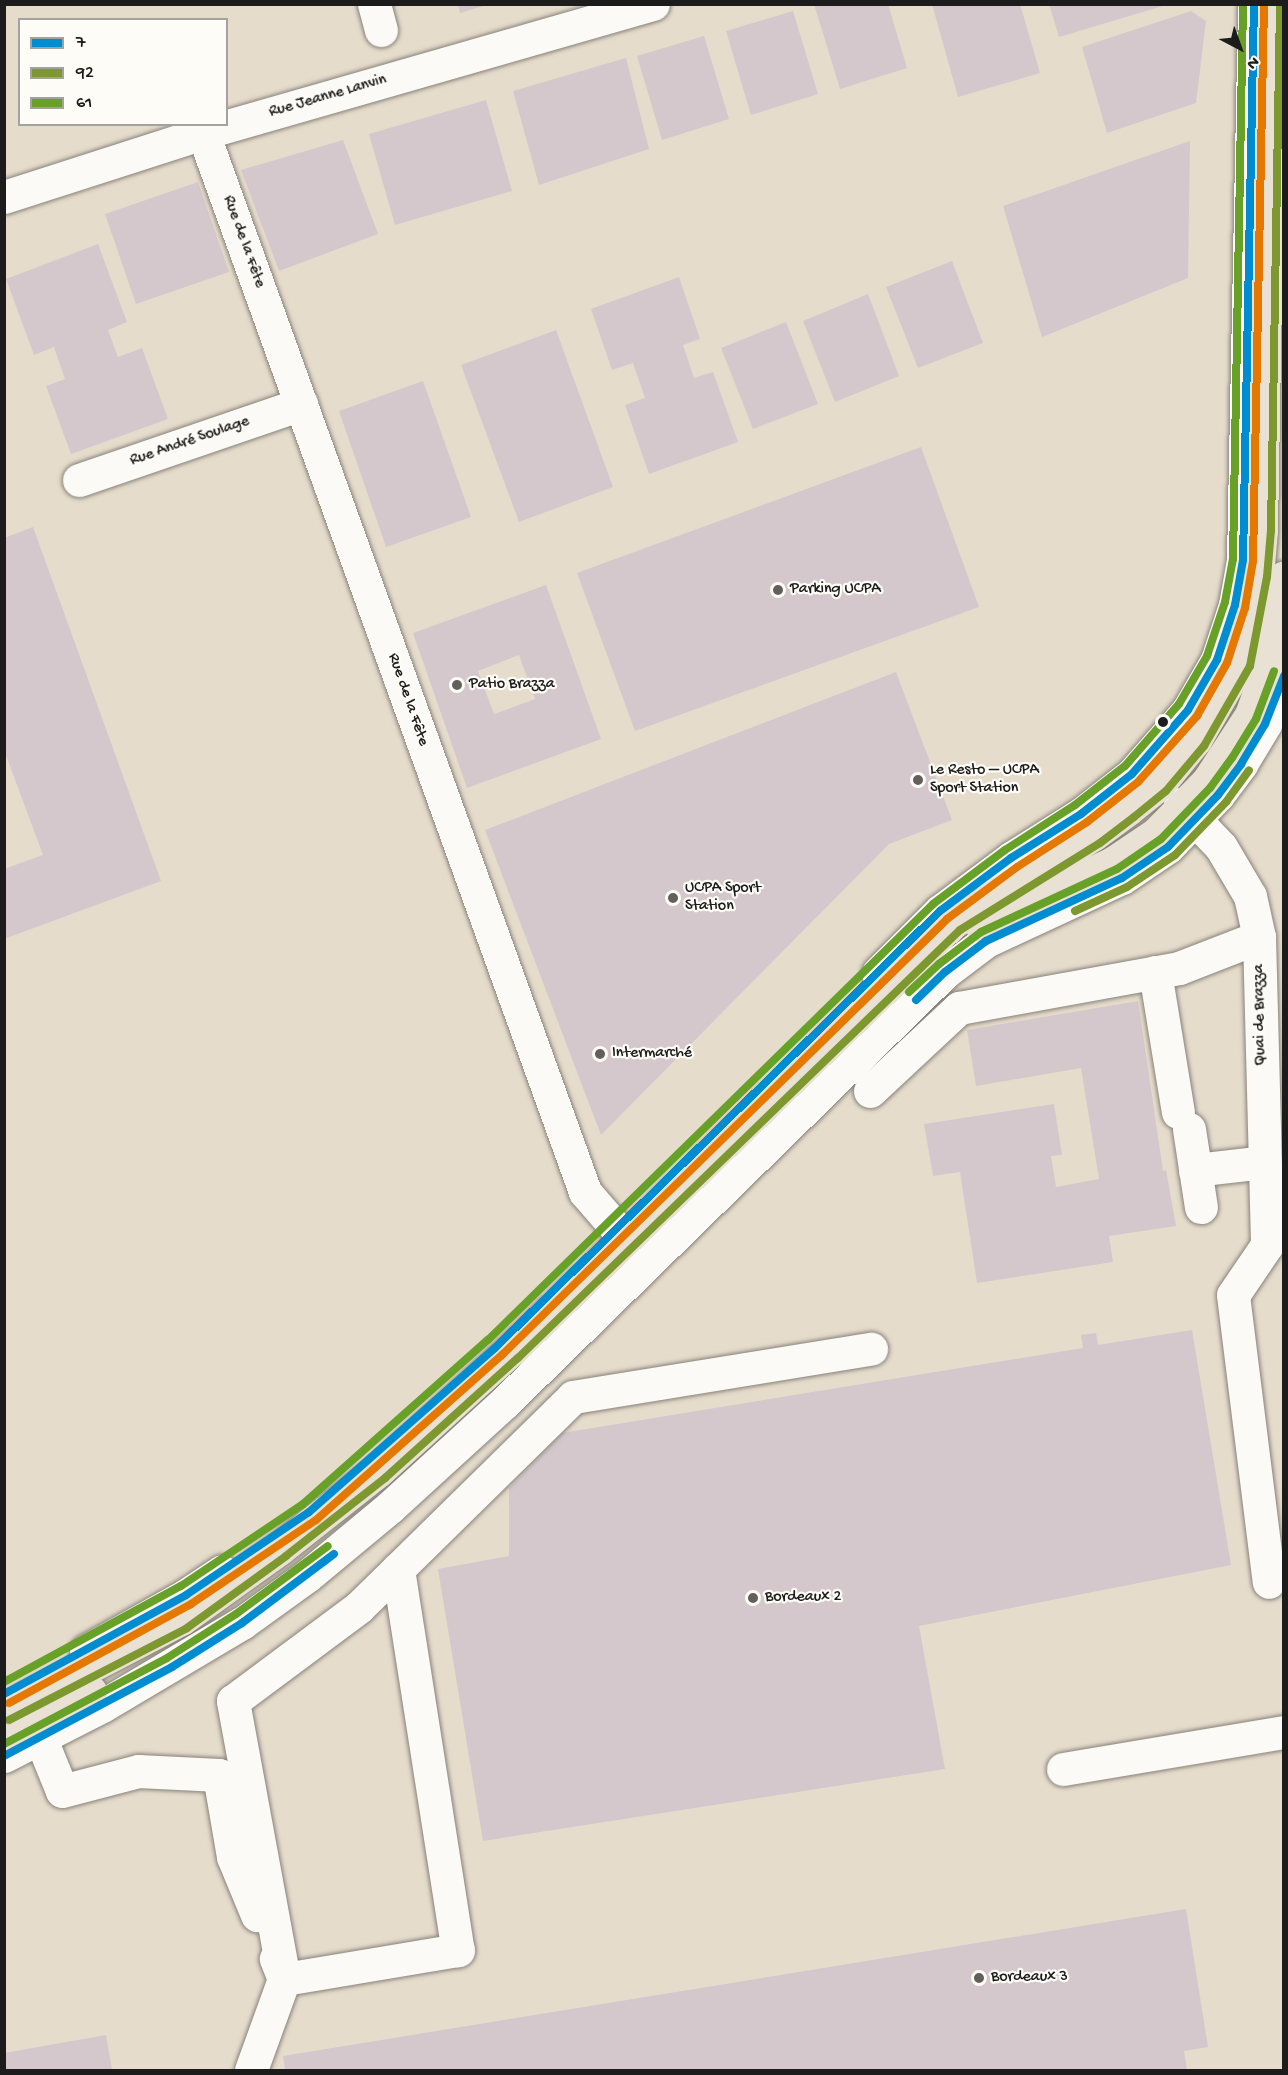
<!DOCTYPE html>
<meta charset="utf-8">
<style>
body{margin:0}
#map{position:relative;width:1288px;height:2075px;overflow:hidden;background:#e6dccc;font-family:"Gochi Hand",sans-serif}
div>[style]{position:absolute}
[style*='--x']{left:calc(var(--x)*1px);top:calc(var(--y)*1px);width:calc(var(--w)*1px);rotate:calc(var(--a)*1deg)}
.building>*{inset:0;background:#d4c8cd}
.roads{filter:drop-shadow(0 0 2px #87827a) drop-shadow(0 0 2px #87827a)}
.minor>*{height:33px;margin:-16.5px;padding:0 16.5px;transform-origin:16.5px;border-radius:16.5px;background:#fbfaf7}
.major>*{height:33px;margin:-16.5px;padding:0 16.5px;transform-origin:16.5px;border-radius:16.5px;background:#e9e1d4}
.bus-1>*{height:8px;margin:-4px;padding:0 4px;transform-origin:4px;border-radius:4px;background:#008cd0}
.bus-2>*{height:8px;margin:-4px;padding:0 4px;transform-origin:4px;border-radius:4px;background:#7c982e}
.bus-3>*{height:8px;margin:-4px;padding:0 4px;transform-origin:4px;border-radius:4px;background:#68a128}
.bus-4>*{height:8px;margin:-4px;padding:0 4px;transform-origin:4px;border-radius:4px;background:#e47801}
.dots>*{width:16px;height:16px;translate:-50% -50%;box-sizing:border-box;border:3px solid #fdfcf7;border-radius:50%}
span{translate:-50% -50%;white-space:nowrap;text-align:center;line-height:1.15;-webkit-text-stroke:4.5px #fdfcf7;paint-order:stroke}
.street-label{font-size:16px;color:#1c1c1c}
.poi-label{font-size:16px;color:#1c1c1c}
.left{translate:0 -50%;text-align:left}
.frame{position:absolute;inset:0;border:6px solid #1c1c1c;pointer-events:none}
.legend{position:absolute;left:18px;top:18px;width:210px;height:108px;box-sizing:border-box;background:#fdfcf7;border:2px solid #a3a29f;margin:0;padding:8px 10px;list-style:none;font-size:18px;color:#1c1c1c}
.legend li{display:flex;align-items:center;gap:12px;height:30px}
.legend b{width:30px;border:2px solid #a3a29f}
.north{position:absolute;left:1210px;top:18px;width:60px;height:60px;-webkit-text-stroke:4px #fdfcf7;paint-order:stroke;rotate:139deg;font-size:16px;font-weight:700;line-height:24px;text-align:center;color:#1c1c1c}
.north::after{content:'';display:block;margin:auto;width:21px;height:27px;background:#1c1c1c;clip-path:polygon(50% 0,100% 100%,50% 72%,0 100%)}
</style>
<div id="map">
<div class="building">
<i style="clip-path:polygon(458px 4px,487px 4px,487px 5px,460px 13px)"></i>
<i style="clip-path:polygon(814px 4px,888px 4px,907px 68px,840px 89px)"></i>
<i style="clip-path:polygon(932px 4px,1020px 4px,1040px 73px,958px 97px)"></i>
<i style="clip-path:polygon(1049px 4px,1166px 4px,1166px 5px,1059px 37px)"></i>
<i style="clip-path:polygon(793px 11px,818px 94px,751px 115px,726px 31px)"></i>
<i style="clip-path:polygon(1191px 11px,1206px 21px,1196px 103px,1107px 133px,1082px 47px)"></i>
<i style="clip-path:polygon(704px 36px,729px 119px,662px 140px,637px 56px)"></i>
<i style="clip-path:polygon(626px 58px,649px 149px,539px 185px,513px 91px)"></i>
<i style="clip-path:polygon(486px 100px,512px 191px,395px 225px,369px 134px)"></i>
<i style="clip-path:polygon(343px 140px,378px 234px,279px 271px,241px 170px)"></i>
<i style="clip-path:polygon(1190px 141px,1188px 278px,1042px 337px,1003px 206px)"></i>
<i style="clip-path:polygon(198px 182px,229px 272px,136px 304px,105px 214px)"></i>
<i style="clip-path:polygon(98px 244px,127px 322px,108px 330px,118px 357px,142px 348px,168px 419px,71px 454px,46px 386px,65px 379px,54px 347px,34px 355px,6px 279px)"></i>
<i style="clip-path:polygon(952px 261px,983px 343px,918px 368px,886px 287px)"></i>
<i style="clip-path:polygon(679px 277px,700px 339px,683px 345px,694px 378px,713px 372px,738px 442px,649px 474px,625px 405px,645px 398px,633px 363px,612px 370px,591px 309px)"></i>
<i style="clip-path:polygon(868px 294px,899px 376px,835px 402px,803px 321px)"></i>
<i style="clip-path:polygon(786px 322px,818px 404px,753px 429px,721px 348px)"></i>
<i style="clip-path:polygon(556px 330px,613px 487px,519px 522px,461px 365px)"></i>
<i style="clip-path:polygon(423px 381px,471px 517px,386px 547px,339px 411px)"></i>
<i style="clip-path:polygon(921px 447px,979px 607px,635px 731px,577px 573px)"></i>
<i style="clip-path:polygon(33px 527px,161px 881px,4px 939px,4px 869px,43px 855px,4px 750px,4px 538px)"></i>
<i style="clip-path:polygon(evenodd,546px 585px,601px 739px,467px 788px,413px 633px,546px 585px,519px 655px,535px 699px,494px 714px,478px 671px,519px 655px)"></i>
<i style="clip-path:polygon(896px 672px,952px 820px,889px 844px,601px 1135px,485px 830px)"></i>
<i style="clip-path:polygon(1138px 1001px,1163px 1171px,1166px 1170px,1176px 1226px,1109px 1236px,1113px 1262px,977px 1283px,960px 1172px,933px 1176px,924px 1124px,1054px 1104px,1062px 1155px,1051px 1156px,1056px 1187px,1099px 1179px,1081px 1068px,976px 1086px,967px 1030px)"></i>
<i style="clip-path:polygon(1192px 1330px,1231px 1565px,919px 1626px,945px 1769px,483px 1841px,438px 1569px,509px 1556px,509px 1488px,562px 1433px,1083px 1348px,1081px 1335px,1096px 1333px,1098px 1345px)"></i>
<i style="clip-path:polygon(1186px 1909px,1208px 2047px,1184px 2051px,1187px 2070px,285px 2070px,283px 2056px)"></i>
<i style="clip-path:polygon(106px 2035px,112px 2070px,4px 2070px,4px 2053px)"></i>
</div>
<div class="roads">
<div class="minor">
<i style="--x:374;--y:4;--w:27;--a:75"></i>
<i style="--x:203;--y:133;--w:1126;--a:70.16"></i>
<i style="--x:585;--y:1192;--w:79;--a:49.1"></i>
<i style="--x:4;--y:197;--w:209;--a:-17.8"></i>
<i style="--x:203;--y:133;--w:468;--a:-16"></i>
<i style="--x:79;--y:480;--w:235;--a:-18.9"></i>
<i style="--x:1180;--y:804;--w:59;--a:46.4"></i>
<i style="--x:1221;--y:847;--w:57;--a:59.4"></i>
<i style="--x:1250;--y:896;--w:42;--a:77.6"></i>
<i style="--x:1259;--y:937;--w:308;--a:88.5"></i>
<i style="--x:1267;--y:1245;--w:60;--a:124.2"></i>
<i style="--x:1233;--y:1295;--w:289;--a:82.9"></i>
<i style="--x:1155;--y:972;--w:142;--a:80.7"></i>
<i style="--x:878;--y:973;--w:88;--a:-45"></i>
<i style="--x:940;--y:911;--w:89;--a:-36.7"></i>
<i style="--x:1011;--y:858;--w:83;--a:-32.2"></i>
<i style="--x:1081;--y:814;--w:65;--a:-38.1"></i>
<i style="--x:1132;--y:774;--w:85;--a:-48.8"></i>
<i style="--x:1188;--y:710;--w:58;--a:-59.9"></i>
<i style="--x:1217;--y:660;--w:58;--a:-71.9"></i>
<i style="--x:1235;--y:605;--w:46;--a:-79.9"></i>
<i style="--x:1243;--y:560;--w:551;--a:-88.86"></i>
<i style="--x:870;--y:1091;--w:122;--a:-43"></i>
<i style="--x:959;--y:1008;--w:224;--a:-10.3"></i>
<i style="--x:1179;--y:968;--w:86;--a:-21.2"></i>
<i style="--x:1189;--y:1129;--w:79;--a:81.3"></i>
<i style="--x:1195;--y:1170;--w:70;--a:-6.5"></i>
<i style="--x:398;--y:1569;--w:386;--a:81.1"></i>
<i style="--x:458;--y:1950;--w:176;--a:170.5"></i>
<i style="--x:284;--y:1979;--w:283;--a:-100.4"></i>
<i style="--x:233;--y:1701;--w:157;--a:-36.7"></i>
<i style="--x:359;--y:1607;--w:54;--a:-44.3"></i>
<i style="--x:398;--y:1569;--w:245;--a:-44.5"></i>
<i style="--x:573;--y:1397;--w:302;--a:-9.2"></i>
<i style="--x:86;--y:1651;--w:115;--a:-29.2"></i>
<i style="--x:186;--y:1595;--w:43;--a:-33.7"></i>
<i style="--x:40;--y:1737;--w:58;--a:67.8"></i>
<i style="--x:62;--y:1791;--w:79;--a:-14.7"></i>
<i style="--x:138;--y:1771;--w:81;--a:2.8"></i>
<i style="--x:219;--y:1775;--w:83;--a:80.3"></i>
<i style="--x:233;--y:1857;--w:63;--a:67.5"></i>
<i style="--x:4;--y:1756;--w:110;--a:-27"></i>
<i style="--x:102;--y:1706;--w:163;--a:-30.7"></i>
<i style="--x:242;--y:1623;--w:80;--a:-35.9"></i>
<i style="--x:307;--y:1576;--w:108;--a:-39.7"></i>
<i style="--x:390;--y:1507;--w:156;--a:-42.4"></i>
<i style="--x:505;--y:1402;--w:615;--a:-44.34"></i>
<i style="--x:945;--y:972;--w:51;--a:-37.1"></i>
<i style="--x:986;--y:941;--w:150;--a:-24.9"></i>
<i style="--x:1122;--y:878;--w:55;--a:-34"></i>
<i style="--x:1168;--y:847;--w:72;--a:-46.1"></i>
<i style="--x:1218;--y:795;--w:39;--a:-53"></i>
<i style="--x:1241;--y:764;--w:47;--a:-59"></i>
<i style="--x:1265;--y:724;--w:53;--a:-68.8"></i>
<i style="--x:1063;--y:1769;--w:224;--a:-9.5"></i>
<i style="--x:251;--y:2070;--w:97;--a:-70.1"></i>
<i style="--x:284;--y:1979;--w:22;--a:-112"></i>
</div>
<div class="major">
<i style="--x:981;--y:925;--w:146;--a:-25.2"></i>
<i style="--x:1113;--y:863;--w:52;--a:-34"></i>
<i style="--x:1156;--y:834;--w:74;--a:-45.5"></i>
<i style="--x:1208;--y:781;--w:79;--a:-56.9"></i>
<i style="--x:1251;--y:715;--w:45;--a:-70.3"></i>
<i style="--x:1266;--y:673;--w:54;--a:-77.2"></i>
<i style="--x:1278;--y:620;--w:43;--a:-82.1"></i>
<i style="--x:4;--y:1711;--w:199;--a:-27.5"></i>
<i style="--x:181;--y:1619;--w:122;--a:-35.6"></i>
<i style="--x:280;--y:1548;--w:126;--a:-38.2"></i>
<i style="--x:379;--y:1470;--w:178;--a:-42.3"></i>
<i style="--x:511;--y:1350;--w:615;--a:-44.08"></i>
<i style="--x:953;--y:922;--w:166;--a:-32"></i>
<i style="--x:1094;--y:834;--w:42;--a:-36.3"></i>
<i style="--x:1128;--y:809;--w:40;--a:-39"></i>
<i style="--x:1159;--y:784;--w:57;--a:-50.7"></i>
<i style="--x:1195;--y:740;--w:90;--a:-60"></i>
<i style="--x:1240;--y:662;--w:88;--a:-78.8"></i>
<i style="--x:1257;--y:576;--w:46;--a:-85"></i>
<i style="--x:1261;--y:530;--w:526;--a:-89.02"></i>
<i style="--x:4;--y:1738;--w:98;--a:-28.1"></i>
</div>
</div>
<div class="bus-1">
<i style="--x:916;--y:1000;--w:40;--a:-44"></i>
<i style="--x:945;--y:972;--w:51;--a:-37.1"></i>
<i style="--x:986;--y:941;--w:150;--a:-24.9"></i>
<i style="--x:1122;--y:878;--w:55;--a:-34"></i>
<i style="--x:1168;--y:847;--w:72;--a:-46.1"></i>
<i style="--x:1218;--y:795;--w:39;--a:-53"></i>
<i style="--x:1241;--y:764;--w:47;--a:-59"></i>
<i style="--x:1265;--y:724;--w:52;--a:-68.4"></i>
<i style="--x:4;--y:1694;--w:207;--a:-28.5"></i>
<i style="--x:186;--y:1595;--w:148;--a:-34"></i>
<i style="--x:309;--y:1512;--w:248;--a:-41.4"></i>
<i style="--x:495;--y:1348;--w:624;--a:-44.48"></i>
<i style="--x:940;--y:911;--w:89;--a:-36.7"></i>
<i style="--x:1011;--y:858;--w:83;--a:-32.2"></i>
<i style="--x:1081;--y:814;--w:65;--a:-38.1"></i>
<i style="--x:1132;--y:774;--w:85;--a:-48.8"></i>
<i style="--x:1188;--y:710;--w:58;--a:-59.9"></i>
<i style="--x:1217;--y:660;--w:58;--a:-71.9"></i>
<i style="--x:1235;--y:605;--w:46;--a:-79.9"></i>
<i style="--x:1243;--y:560;--w:556;--a:-88.87"></i>
<i style="--x:4;--y:1756;--w:190;--a:-27.9"></i>
<i style="--x:172;--y:1667;--w:83;--a:-32.2"></i>
<i style="--x:242;--y:1623;--w:115;--a:-36.9"></i>
</div>
<div class="bus-2">
<i style="--x:1075;--y:911;--w:57;--a:-24.8"></i>
<i style="--x:1127;--y:887;--w:58;--a:-33.7"></i>
<i style="--x:1175;--y:855;--w:74;--a:-46.1"></i>
<i style="--x:1226;--y:802;--w:39;--a:-54"></i>
<i style="--x:9;--y:1720;--w:200;--a:-27.3"></i>
<i style="--x:187;--y:1628;--w:122;--a:-36"></i>
<i style="--x:286;--y:1556;--w:126;--a:-38.2"></i>
<i style="--x:385;--y:1478;--w:179;--a:-42.1"></i>
<i style="--x:518;--y:1358;--w:615;--a:-44.08"></i>
<i style="--x:960;--y:930;--w:165;--a:-31.9"></i>
<i style="--x:1100;--y:843;--w:43;--a:-37.4"></i>
<i style="--x:1134;--y:817;--w:41;--a:-39.1"></i>
<i style="--x:1166;--y:791;--w:59;--a:-49.8"></i>
<i style="--x:1204;--y:746;--w:92;--a:-60.1"></i>
<i style="--x:1250;--y:666;--w:91;--a:-79.2"></i>
<i style="--x:1267;--y:577;--w:47;--a:-85.1"></i>
<i style="--x:1271;--y:530;--w:526;--a:-89.02"></i>
</div>
<div class="bus-3">
<i style="--x:909;--y:992;--w:41;--a:-43"></i>
<i style="--x:939;--y:964;--w:53;--a:-37.3"></i>
<i style="--x:981;--y:932;--w:150;--a:-24.9"></i>
<i style="--x:1117;--y:869;--w:53;--a:-34.3"></i>
<i style="--x:1161;--y:839;--w:71;--a:-46.1"></i>
<i style="--x:1210;--y:788;--w:37;--a:-54"></i>
<i style="--x:1232;--y:758;--w:46;--a:-58.4"></i>
<i style="--x:1256;--y:719;--w:51;--a:-69.4"></i>
<i style="--x:4;--y:1682;--w:201;--a:-28.5"></i>
<i style="--x:181;--y:1586;--w:147;--a:-33.9"></i>
<i style="--x:303;--y:1504;--w:247;--a:-41.6"></i>
<i style="--x:488;--y:1340;--w:623;--a:-44.41"></i>
<i style="--x:933;--y:904;--w:90;--a:-36.9"></i>
<i style="--x:1005;--y:850;--w:83;--a:-32.7"></i>
<i style="--x:1075;--y:805;--w:63;--a:-38"></i>
<i style="--x:1125;--y:766;--w:82;--a:-48.9"></i>
<i style="--x:1179;--y:704;--w:56;--a:-59.7"></i>
<i style="--x:1207;--y:656;--w:57;--a:-71.6"></i>
<i style="--x:1225;--y:602;--w:44;--a:-79.5"></i>
<i style="--x:1233;--y:559;--w:555;--a:-88.97"></i>
<i style="--x:4;--y:1744;--w:184;--a:-27.8"></i>
<i style="--x:167;--y:1658;--w:82;--a:-32.5"></i>
<i style="--x:236;--y:1614;--w:114;--a:-36.5"></i>
</div>
<div class="bus-4">
<i style="--x:9;--y:1703;--w:207;--a:-28.5"></i>
<i style="--x:191;--y:1604;--w:151;--a:-33.9"></i>
<i style="--x:316;--y:1520;--w:249;--a:-41.6"></i>
<i style="--x:502;--y:1355;--w:623;--a:-44.41"></i>
<i style="--x:947;--y:919;--w:87;--a:-36.6"></i>
<i style="--x:1017;--y:867;--w:83;--a:-32.7"></i>
<i style="--x:1087;--y:822;--w:65;--a:-38.1"></i>
<i style="--x:1138;--y:782;--w:89;--a:-48.2"></i>
<i style="--x:1197;--y:716;--w:61;--a:-60.5"></i>
<i style="--x:1227;--y:663;--w:58;--a:-71.9"></i>
<i style="--x:1245;--y:608;--w:48;--a:-80.3"></i>
<i style="--x:1253;--y:561;--w:557;--a:-88.87"></i>
</div>
<div class="dots">
<i style="left:778px;top:590px;background:#635f5a"></i>
<i style="left:457px;top:685px;background:#635f5a"></i>
<i style="left:1163px;top:722px;background:#1c1c1c"></i>
<i style="left:918px;top:780px;background:#635f5a"></i>
<i style="left:673px;top:898px;background:#635f5a"></i>
<i style="left:600px;top:1054px;background:#635f5a"></i>
<i style="left:753px;top:1598px;background:#635f5a"></i>
<i style="left:979px;top:1978px;background:#635f5a"></i>
</div>
<div class="street-label">
<span style="left:328px;top:97px;rotate:-16deg">Rue Jeanne Lanvin</span>
<span style="left:243px;top:242px;rotate:70deg">Rue de la Fête</span>
<span style="left:190px;top:442px;rotate:-19deg">Rue André Soulage</span>
<span style="left:407px;top:700px;rotate:71deg">Rue de la Fête</span>
<span style="left:1261px;top:1015px;rotate:-91deg">Quai de Brazza</span>
</div>
<div class="poi-label">
<span class="left" style="left:790px;top:590px">Parking UCPA</span>
<span class="left" style="left:469px;top:685px">Patio Brazza</span>
<span class="left" style="left:930px;top:780px">Le Resto – UCPA<br>Sport Station</span>
<span class="left" style="left:685px;top:898px">UCPA Sport<br>Station</span>
<span class="left" style="left:612px;top:1054px">Intermarché</span>
<span class="left" style="left:765px;top:1598px">Bordeaux 2</span>
<span class="left" style="left:991px;top:1978px">Bordeaux 3</span>
</div>
<div class="frame"></div>
<ul class="legend">
<li><b style="height:8px;background:#008cd0"></b>7</li>
<li><b style="height:8px;background:#7c982e"></b>92</li>
<li><b style="height:8px;background:#68a128"></b>61</li>
</ul>
<div class="north">N</div>
</div>
